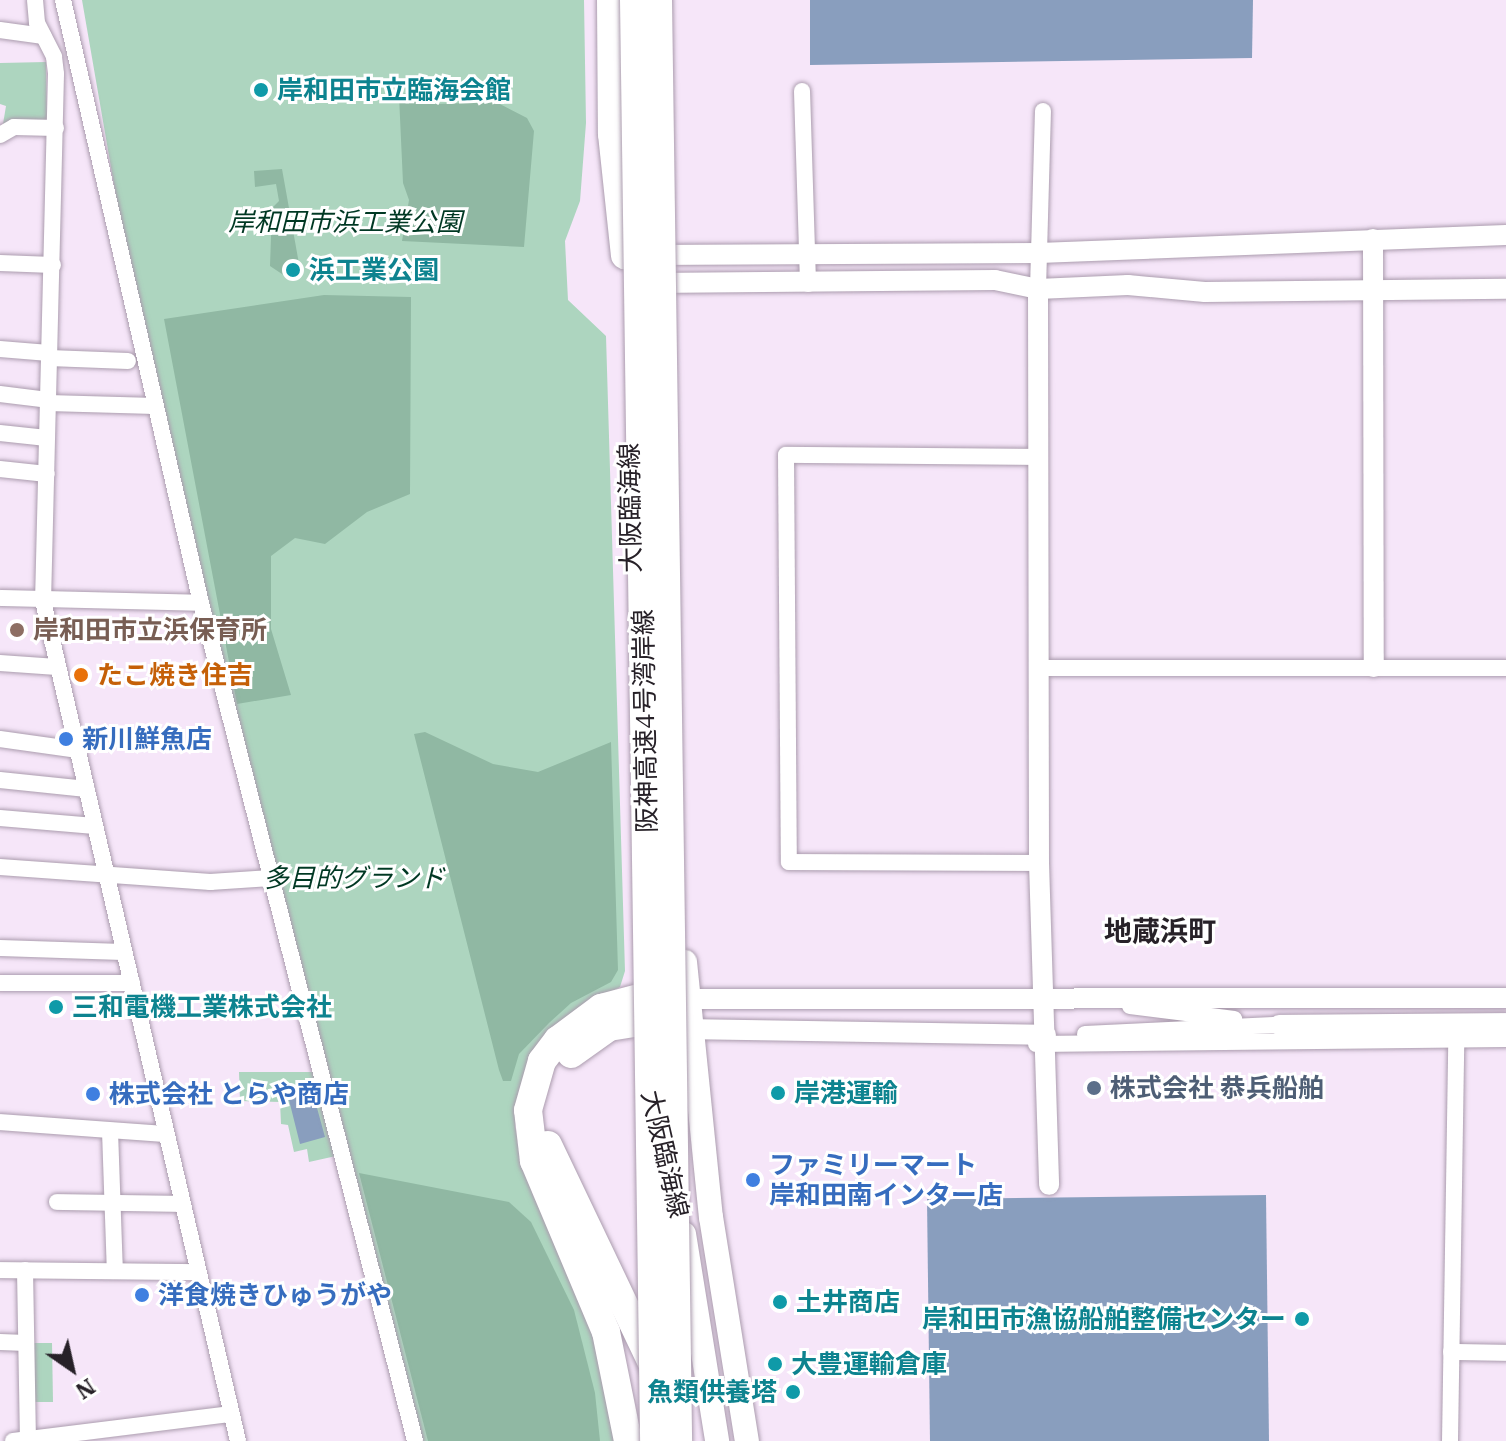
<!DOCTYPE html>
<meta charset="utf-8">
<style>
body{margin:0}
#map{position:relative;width:1506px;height:1441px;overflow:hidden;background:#f6e6f9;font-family:"IBM Plex Serif","Noto Sans JP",serif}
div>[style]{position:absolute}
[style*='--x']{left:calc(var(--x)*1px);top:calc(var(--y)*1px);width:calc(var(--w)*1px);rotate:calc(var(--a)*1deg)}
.green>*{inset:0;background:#add5bf}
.forest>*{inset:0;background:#90b8a3}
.water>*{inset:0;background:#899ebe}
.roads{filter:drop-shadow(0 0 2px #ab9cae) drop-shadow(0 0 2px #ab9cae)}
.minor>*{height:16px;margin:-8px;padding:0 8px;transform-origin:8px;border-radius:8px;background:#fff}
.tertiary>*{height:20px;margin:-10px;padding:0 10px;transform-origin:10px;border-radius:10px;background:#fff}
.primary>*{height:24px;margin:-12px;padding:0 12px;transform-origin:12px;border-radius:12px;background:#fff}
.motorway>*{height:28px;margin:-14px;padding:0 14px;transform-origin:14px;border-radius:14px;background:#fff}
.bridges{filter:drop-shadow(0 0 2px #ab9cae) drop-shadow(0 0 2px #ab9cae)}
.motorway-bridge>*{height:28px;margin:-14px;padding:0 14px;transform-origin:14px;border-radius:14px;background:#fff}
.dots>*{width:22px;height:22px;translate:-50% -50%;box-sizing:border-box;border:4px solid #fff;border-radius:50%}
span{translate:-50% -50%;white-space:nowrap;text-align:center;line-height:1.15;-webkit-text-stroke:6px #fff;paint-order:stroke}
.culture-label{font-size:26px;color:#0d838f;font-weight:700}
.left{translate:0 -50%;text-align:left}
.right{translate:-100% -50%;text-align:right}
.park-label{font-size:26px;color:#003823;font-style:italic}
.street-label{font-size:26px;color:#272128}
.education-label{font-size:26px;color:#785e54;font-weight:700}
.food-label{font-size:26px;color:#c56008;font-weight:700}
.shop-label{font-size:26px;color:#366cbe;font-weight:700}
.service-label{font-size:26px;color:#4e5e75;font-weight:700}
.neighbourhood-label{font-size:28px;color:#272128;font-weight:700}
.north{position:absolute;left:32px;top:1329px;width:80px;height:80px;-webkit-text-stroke:6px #fff;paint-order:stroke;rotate:146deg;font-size:22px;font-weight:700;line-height:32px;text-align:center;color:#272128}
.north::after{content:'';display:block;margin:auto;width:28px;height:36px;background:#272128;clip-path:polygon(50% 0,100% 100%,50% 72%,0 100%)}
</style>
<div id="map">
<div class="green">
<i style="clip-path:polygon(82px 0,584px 0,586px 123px,580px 201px,565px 241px,568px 300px,606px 336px,625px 971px,620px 987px,575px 1010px,532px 1055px,521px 1084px,515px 1127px,533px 1195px,593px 1324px,617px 1441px,422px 1441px,274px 873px,135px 306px)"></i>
<i style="clip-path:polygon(46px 62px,47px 123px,3px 124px,6px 106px,0 104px,0 63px)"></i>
<i style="clip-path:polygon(239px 1072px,314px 1072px,336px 1156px,309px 1162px,307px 1149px,294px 1152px,288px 1125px,281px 1124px,280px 1102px,240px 1101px)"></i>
<i style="clip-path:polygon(31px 1343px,52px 1343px,53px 1402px,32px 1402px)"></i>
</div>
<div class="forest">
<i style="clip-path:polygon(408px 92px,436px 104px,496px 102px,527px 118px,534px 131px,524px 247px,402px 241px,409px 200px,403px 183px,399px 96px)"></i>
<i style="clip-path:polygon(282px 169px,301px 275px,285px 276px,270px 266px,272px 208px,279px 201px,276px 184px,255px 187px,254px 171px)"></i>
<i style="clip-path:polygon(324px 295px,411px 297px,410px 494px,367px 512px,325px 544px,295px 538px,271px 556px,271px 629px,291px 695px,237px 704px,164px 319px)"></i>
<i style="clip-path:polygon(425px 732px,493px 764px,538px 772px,611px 742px,618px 970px,611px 982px,571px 1003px,549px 1023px,519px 1054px,511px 1081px,503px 1081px,499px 1070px,414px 734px)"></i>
<i style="clip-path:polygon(359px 1173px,509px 1202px,531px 1222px,574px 1310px,595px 1393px,600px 1441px,428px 1441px)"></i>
</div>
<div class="water">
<i style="clip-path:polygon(810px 0,1253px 0,1252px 58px,810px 65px)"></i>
<i style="clip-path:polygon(311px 1086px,325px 1137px,300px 1144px,287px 1092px)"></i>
<i style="clip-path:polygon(1266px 1195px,1269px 1441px,930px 1441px,927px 1199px)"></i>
</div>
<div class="roads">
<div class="minor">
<i style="--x:35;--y:0;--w:23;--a:85"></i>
<i style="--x:37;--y:23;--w:38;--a:63"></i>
<i style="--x:54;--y:57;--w:17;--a:83"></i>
<i style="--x:56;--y:74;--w:527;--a:91.41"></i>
<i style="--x:43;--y:601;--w:862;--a:76.93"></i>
<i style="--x:63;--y:0;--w:619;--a:77.11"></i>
<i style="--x:201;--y:603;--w:865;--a:75.67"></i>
<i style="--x:0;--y:30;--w:44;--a:7.8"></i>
<i style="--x:802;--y:91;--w:193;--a:88.2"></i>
<i style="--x:0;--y:135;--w:16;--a:-30"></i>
<i style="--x:14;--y:127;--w:42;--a:1.4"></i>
<i style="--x:0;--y:263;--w:53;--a:2.2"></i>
<i style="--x:1038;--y:289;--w:178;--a:-88.4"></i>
<i style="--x:0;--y:349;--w:49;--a:4.7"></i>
<i style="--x:49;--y:358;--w:79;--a:2.2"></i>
<i style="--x:0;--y:394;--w:48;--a:7.1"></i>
<i style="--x:48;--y:403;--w:107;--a:1.6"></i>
<i style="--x:0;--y:433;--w:47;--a:6.1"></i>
<i style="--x:1037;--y:457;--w:251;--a:-179.5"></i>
<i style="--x:786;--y:455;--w:407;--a:89.6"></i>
<i style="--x:789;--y:862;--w:250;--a:0.2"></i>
<i style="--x:0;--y:469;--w:47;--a:6.1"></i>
<i style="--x:0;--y:598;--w:201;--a:1.4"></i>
<i style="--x:0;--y:663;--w:57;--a:4"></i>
<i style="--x:1039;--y:668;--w:467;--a:0"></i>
<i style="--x:0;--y:739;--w:79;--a:8"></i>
<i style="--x:0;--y:780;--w:87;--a:5.9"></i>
<i style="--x:0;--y:818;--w:95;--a:4.8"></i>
<i style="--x:0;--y:867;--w:211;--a:4.1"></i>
<i style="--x:210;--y:882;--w:61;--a:-3.8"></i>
<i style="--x:0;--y:948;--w:123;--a:1.9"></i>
<i style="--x:0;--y:983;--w:132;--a:0"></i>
<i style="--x:1130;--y:1006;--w:105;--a:7.1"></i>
<i style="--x:1085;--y:1034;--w:194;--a:-2.7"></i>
<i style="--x:1036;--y:1044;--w:470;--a:-0.6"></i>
<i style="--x:0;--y:1122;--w:164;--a:4.2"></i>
<i style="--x:110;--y:1131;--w:140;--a:88"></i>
<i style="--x:57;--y:1202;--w:122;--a:0.9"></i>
<i style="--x:0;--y:1270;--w:196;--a:0.6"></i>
<i style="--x:25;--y:1270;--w:167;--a:89"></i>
<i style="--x:0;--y:1342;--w:26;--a:2"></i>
<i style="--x:1451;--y:1352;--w:55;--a:1"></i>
<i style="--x:13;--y:1441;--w:220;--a:-7.1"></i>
<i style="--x:1450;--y:1441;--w:402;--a:-89.1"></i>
</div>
<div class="tertiary">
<i style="--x:1373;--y:239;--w:428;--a:89.9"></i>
<i style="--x:649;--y:255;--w:390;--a:-0.3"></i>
<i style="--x:1039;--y:253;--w:467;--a:-2.2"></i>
<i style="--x:651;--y:283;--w:344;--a:-0.5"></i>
<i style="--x:995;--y:280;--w:44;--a:11.8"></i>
<i style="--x:1038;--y:289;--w:90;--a:-2.5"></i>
<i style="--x:1128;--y:285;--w:77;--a:5.2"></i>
<i style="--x:1205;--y:292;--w:301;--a:-0.6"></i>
<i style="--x:1038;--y:289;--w:574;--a:89.9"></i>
<i style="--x:1039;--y:863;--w:322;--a:88.2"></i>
<i style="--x:675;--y:999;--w:831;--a:-0.07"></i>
<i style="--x:1279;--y:1025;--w:227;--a:-0.5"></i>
<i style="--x:678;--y:1029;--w:368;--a:0.9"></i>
</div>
<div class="primary">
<i style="--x:685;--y:962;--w:256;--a:84.2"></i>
<i style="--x:711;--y:1217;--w:227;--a:80.9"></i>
<i style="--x:684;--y:1234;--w:210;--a:80.9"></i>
</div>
<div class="motorway">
<i style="--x:611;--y:0;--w:134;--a:89.6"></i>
<i style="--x:612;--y:134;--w:122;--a:83.9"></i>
<i style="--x:571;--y:1054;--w:47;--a:-35.4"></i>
<i style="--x:609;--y:1027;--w:32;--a:-9"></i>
<i style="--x:548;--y:1145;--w:246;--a:64.5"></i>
<i style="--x:628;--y:1441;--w:111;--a:-101.4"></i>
<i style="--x:606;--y:1332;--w:186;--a:-112.8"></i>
<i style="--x:534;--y:1161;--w:51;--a:-96.7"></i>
<i style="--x:528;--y:1110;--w:51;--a:-74.1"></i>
<i style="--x:542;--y:1061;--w:26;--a:-53"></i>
<i style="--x:558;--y:1040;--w:54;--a:-36.7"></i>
<i style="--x:601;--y:1008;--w:39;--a:-15"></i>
</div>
</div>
<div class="bridges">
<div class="motorway-bridge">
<i style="--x:634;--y:0;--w:1441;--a:89.2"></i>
<i style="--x:658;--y:0;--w:1441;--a:89.2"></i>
</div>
</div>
<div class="dots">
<i style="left:261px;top:90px;background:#0f9aa8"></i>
<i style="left:293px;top:270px;background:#0f9aa8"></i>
<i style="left:17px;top:630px;background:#8d6e63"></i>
<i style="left:81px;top:675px;background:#e8710a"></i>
<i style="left:66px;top:739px;background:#3f7fe0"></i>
<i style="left:56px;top:1007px;background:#0f9aa8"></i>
<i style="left:1094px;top:1088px;background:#5c6f8a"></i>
<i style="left:778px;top:1093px;background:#0f9aa8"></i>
<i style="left:93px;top:1094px;background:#3f7fe0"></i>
<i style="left:753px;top:1180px;background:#3f7fe0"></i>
<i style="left:142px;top:1295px;background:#3f7fe0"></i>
<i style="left:780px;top:1302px;background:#0f9aa8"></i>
<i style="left:1302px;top:1319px;background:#0f9aa8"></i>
<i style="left:775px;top:1364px;background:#0f9aa8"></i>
<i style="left:793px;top:1392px;background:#0f9aa8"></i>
</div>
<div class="culture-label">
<span class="left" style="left:277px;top:90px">岸和田市立臨海会館</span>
<span class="left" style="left:309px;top:270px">浜工業公園</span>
<span class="left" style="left:72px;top:1007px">三和電機工業株式会社</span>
<span class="left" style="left:794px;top:1093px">岸港運輸</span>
<span class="left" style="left:796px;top:1302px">土井商店</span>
<span class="right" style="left:1286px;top:1319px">岸和田市漁協船舶整備センター</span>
<span class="left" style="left:791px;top:1364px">大豊運輸倉庫</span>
<span class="right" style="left:777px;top:1392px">魚類供養塔</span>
</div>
<div class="park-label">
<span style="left:345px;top:222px">岸和田市浜工業公園</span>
<span style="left:354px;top:878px">多目的グランド</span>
</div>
<div class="street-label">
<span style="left:630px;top:508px;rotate:-91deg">大阪臨海線</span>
<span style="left:645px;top:721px;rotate:-91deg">阪神高速4号湾岸線</span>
<span style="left:665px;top:1154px;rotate:77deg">大阪臨海線</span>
</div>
<div class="education-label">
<span class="left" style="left:33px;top:630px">岸和田市立浜保育所</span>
</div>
<div class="food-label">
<span class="left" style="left:97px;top:675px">たこ焼き住吉</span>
</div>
<div class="shop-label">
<span class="left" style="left:82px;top:739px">新川鮮魚店</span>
<span class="left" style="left:109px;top:1094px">株式会社 とらや商店</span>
<span class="left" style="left:769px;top:1180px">ファミリーマート<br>岸和田南インター店</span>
<span class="left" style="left:158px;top:1295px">洋食焼きひゅうがや</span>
</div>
<div class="service-label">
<span class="left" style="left:1110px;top:1088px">株式会社 恭兵船舶</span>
</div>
<div class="neighbourhood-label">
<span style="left:1160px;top:931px">地蔵浜町</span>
</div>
<div class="north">N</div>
</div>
